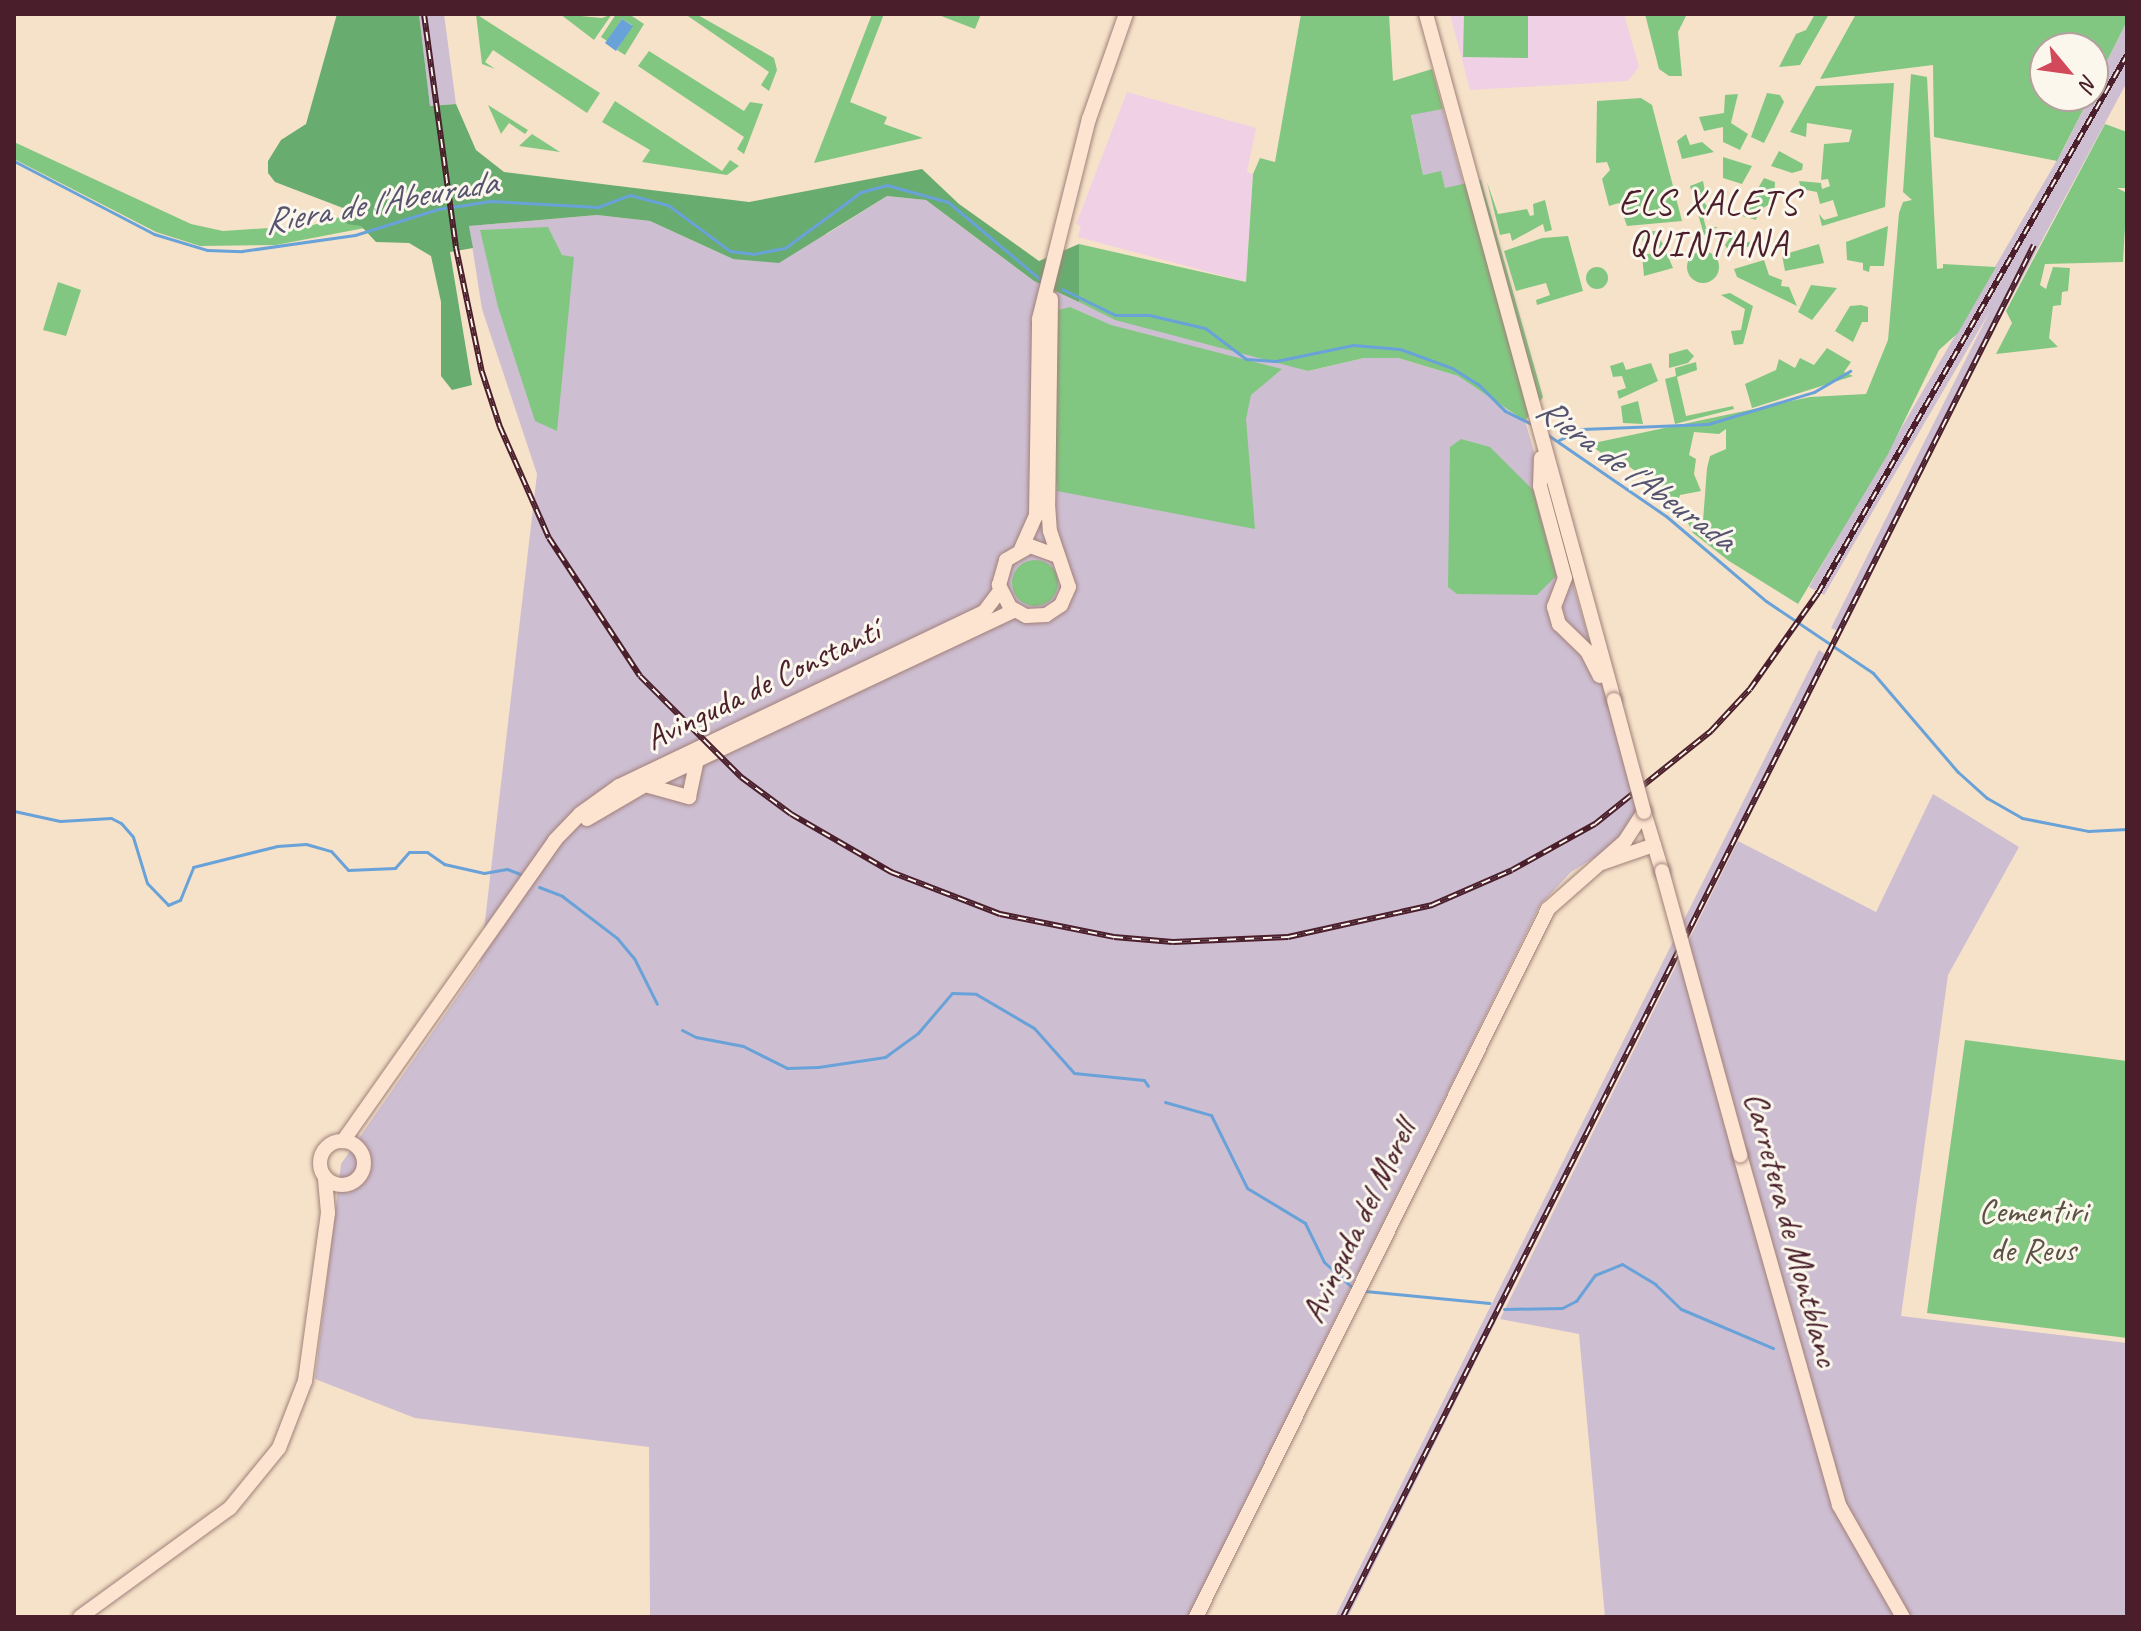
<!DOCTYPE html>
<meta charset="utf-8">
<style>
body{margin:0}
#map{position:relative;width:2141px;height:1631px;overflow:hidden;background:#f6e2c9;font-family:Caveat,sans-serif}
div>[style]{position:absolute}
[style*='--x']{left:calc(var(--x)*1px);top:calc(var(--y)*1px);width:calc(var(--w)*1px);rotate:calc(var(--a)*1deg)}
.built>*{inset:0;background:#f0d0e5}
.industrial>*{inset:0;background:#cebed2}
.green>*{inset:0;background:#82c781}
.round{border-radius:50%}
.forest>*{inset:0;background:#69ac6f}
.water>*{inset:0;background:#69a2d8}
.stream>*{height:3px;margin:-1.5px;padding:0 1.5px;transform-origin:1.5px;border-radius:1.5px;background:#69a2d8}
.roads{filter:drop-shadow(0 0 2px #a0807a) drop-shadow(0 0 2px #a0807a)}
.secondary>*{height:14px;margin:-7px;padding:0 7px;transform-origin:7px;border-radius:7px;background:#fde4d1}
.secondary>.ring{margin:-7px;padding:0;box-sizing:content-box;background:none;border:14px solid #fde4d1;border-radius:50%}
.rail>*{height:6px;margin-top:-3px;transform-origin:0;background:repeating-linear-gradient(90deg,#fbf7ec 0 9px,#4a1f2b 0 18px);box-sizing:border-box;border-block:2px solid #4a1f2b}
.bridges{filter:drop-shadow(0 0 2px #a0807a) drop-shadow(0 0 2px #a0807a)}
.secondary-bridge>*{height:14px;margin:-7px;padding:0 7px;transform-origin:7px;border-radius:7px;background:#fde4d1}
span{translate:-50% -50%;white-space:nowrap;text-align:center;line-height:1.15;-webkit-text-stroke:6px #fbf7ec;paint-order:stroke}
.street-label{font-size:34px;color:#4a1f2b}
.park-label{font-size:34px;color:#5b5145}
.water-label{font-size:36px;color:#565370;font-style:italic}
.neighbourhood-label{font-size:36px;color:#4a1f2b;letter-spacing:2px}
.frame{position:absolute;inset:0;border:16px solid #4a1f2b;pointer-events:none}
.north{position:absolute;left:2029px;top:32px;width:80px;height:80px;box-sizing:border-box;background:#fbf7ec;border:2px solid #b4a19f;border-radius:50%;rotate:119deg;font-size:22px;font-weight:700;line-height:32px;text-align:center;color:#4a1f2b}
.north::after{content:'';display:block;margin:auto;width:28px;height:36px;background:#d1495b;clip-path:polygon(50% 0,100% 100%,50% 72%,0 100%)}
</style>
<div id="map">
<div class="built">
<i style="clip-path:polygon(1450px 14px,1624px 14px,1639px 67px,1628px 81px,1470px 90px)"></i>
<i style="clip-path:polygon(1127px 92px,1256px 128px,1247px 172px,1253px 174px,1246px 282px,1078px 237px,1081px 226px,1076px 224px)"></i>
</div>
<div class="industrial">
<i style="clip-path:polygon(419px 14px,444px 14px,456px 104px,430px 106px)"></i>
<i style="clip-path:polygon(2127px 21px,2127px 82px,1987px 343px,1842px 633px,1831px 628px,1990px 311px,1824px 595px,1809px 587px,2064px 148px)"></i>
<i style="clip-path:polygon(1443px 109px,1464px 186px,1445px 189px,1441px 172px,1423px 175px,1411px 114px)"></i>
<i style="clip-path:polygon(887px 196px,926px 200px,1034px 281px,1308px 371px,1364px 358px,1398px 358px,1458px 376px,1525px 421px,1632px 785px,1641px 829px,1571px 872px,1540px 905px,1188px 1617px,650px 1617px,649px 1447px,415px 1418px,315px 1379px,341px 1164px,480px 964px,537px 474px,482px 309px,469px 226px,597px 215px,650px 221px,733px 259px,827px 234px)"></i>
<i style="clip-path:polygon(1819px 650px,1828px 656px,1431px 1451px,1348px 1617px,1335px 1617px)"></i>
<i style="clip-path:polygon(1933px 794px,2019px 847px,1948px 975px,1901px 1316px,2127px 1343px,2127px 1617px,1605px 1617px,1579px 1334px,1500px 1319px,1738px 841px,1876px 912px)"></i>
</div>
<div class="green">
<i style="clip-path:polygon(476px 14px,600px 93px,587px 113px,493px 50px,485px 62px,495px 69px,482px 64px)"></i>
<i style="clip-path:polygon(560px 14px,602px 18px,612px 14px,594px 40px)"></i>
<i style="clip-path:polygon(616px 14px,629px 14px,644px 24px,625px 55px,617px 50px,632px 25px,622px 19px,607px 41px,601px 37px)"></i>
<i style="clip-path:polygon(685px 14px,696px 14px,774px 58px,777px 70px,769px 91px,761px 85px,769px 72px)"></i>
<i style="clip-path:polygon(872px 14px,884px 14px,850px 102px,887px 117px,884px 124px,923px 138px,814px 163px)"></i>
<i style="clip-path:polygon(936px 14px,981px 14px,975px 29px)"></i>
<i style="clip-path:polygon(1301px 14px,1389px 14px,1393px 81px,1432px 69px,1443px 109px,1411px 115px,1423px 175px,1441px 171px,1445px 188px,1481px 180px,1543px 397px,1525px 421px,1458px 376px,1398px 358px,1364px 358px,1308px 371px,1115px 320px,1079px 302px,1079px 244px,1246px 282px,1253px 174px,1260px 158px,1275px 162px)"></i>
<i style="clip-path:polygon(1464px 14px,1528px 14px,1528px 58px,1463px 57px)"></i>
<i style="clip-path:polygon(1645px 14px,1687px 14px,1678px 32px,1682px 76px,1669px 76px,1659px 69px)"></i>
<i style="clip-path:polygon(1815px 14px,1829px 14px,1800px 65px,1779px 67px,1796px 34px,1806px 30px)"></i>
<i style="clip-path:polygon(1856px 14px,2127px 14px,2127px 21px,2093px 89px,2093px 48px,2045px 48px,2045px 96px,2090px 96px,2057px 161px,1934px 137px,1933px 65px,1820px 79px)"></i>
<i style="clip-path:polygon(649px 51px,744px 111px,750px 102px,763px 104px,744px 154px,737px 149px,744px 137px,638px 66px)"></i>
<i style="clip-path:polygon(1911px 74px,1927px 77px,1937px 269px,1943px 268px,1943px 264px,1996px 267px,1958px 333px,1939px 350px,1888px 454px,1798px 604px,1729px 561px,1693px 533px,1686px 519px,1697px 525px,1703px 521px,1707px 468px,1710px 456px,1726px 449px,1726px 429px,1719px 434px,1694px 432px,1689px 455px,1696px 459px,1694px 474px,1701px 491px,1680px 495px,1676px 507px,1683px 516px,1656px 496px,1660px 490px,1609px 451px,1604px 455px,1589px 444px,1810px 397px,1866px 394px,1888px 340px,1899px 213px,1903px 202px,1912px 200px,1903px 192px)"></i>
<i style="clip-path:polygon(1894px 83px,1885px 207px,1822px 226px,1819px 214px,1824px 220px,1838px 216px,1833px 200px,1820px 204px,1817px 192px,1801px 189px,1799px 181px,1821px 183px,1822px 189px,1830px 186px,1828px 179px,1821px 180px,1824px 144px,1849px 142px,1852px 130px,1807px 123px,1806px 137px,1790px 132px,1816px 86px)"></i>
<i style="clip-path:polygon(1767px 93px,1780px 95px,1784px 102px,1764px 143px,1751px 137px)"></i>
<i style="clip-path:polygon(1738px 94px,1731px 123px,1748px 134px,1740px 150px,1723px 142px,1723px 127px,1704px 131px,1699px 117px,1724px 113px,1725px 95px)"></i>
<i style="clip-path:polygon(1641px 98px,1652px 105px,1682px 221px,1627px 226px,1619px 203px,1609px 206px,1602px 179px,1610px 170px,1607px 162px,1596px 163px,1597px 101px)"></i>
<i style="clip-path:polygon(615px 101px,722px 171px,730px 160px,739px 166px,727px 175px,642px 162px,650px 150px,602px 122px)"></i>
<i style="clip-path:polygon(488px 105px,528px 130px,525px 134px,509px 123px,501px 134px)"></i>
<i style="clip-path:polygon(2105px 124px,2127px 132px,2127px 188px,2117px 188px,2127px 193px,2123px 262px,2045px 264px,2040px 285px,2046px 289px,2053px 267px,2070px 268px,2068px 291px,2062px 292px,2061px 305px,2053px 306px,2049px 338px,2058px 347px,1996px 354px,2012px 323px,2006px 311px)"></i>
<i style="clip-path:polygon(532px 134px,560px 152px,519px 146px)"></i>
<i style="clip-path:polygon(1686px 134px,1690px 145px,1702px 142px,1714px 152px,1682px 159px,1677px 141px)"></i>
<i style="clip-path:polygon(14px 142px,191px 224px,223px 231px,313px 225px,347px 215px,370px 227px,276px 245px,200px 246px,156px 232px,14px 159px)"></i>
<i style="clip-path:polygon(1779px 151px,1803px 164px,1802px 170px,1792px 173px,1771px 166px)"></i>
<i style="clip-path:polygon(1723px 157px,1752px 166px,1742px 184px,1723px 178px)"></i>
<i style="clip-path:polygon(1764px 178px,1775px 182px,1774px 202px,1759px 210px,1756px 220px,1742px 216px)"></i>
<i style="clip-path:polygon(1703px 181px,1706px 197px,1701px 199px,1713px 213px,1703px 216px,1706px 228px,1718px 227px,1704px 235px,1690px 186px)"></i>
<i style="clip-path:polygon(1487px 182px,1498px 214px,1527px 209px,1530px 216px,1534px 215px,1533px 204px,1545px 200px,1552px 230px,1545px 232px,1543px 224px,1512px 241px,1510px 233px,1500px 235px)"></i>
<i style="clip-path:polygon(1888px 226px,1884px 266px,1870px 266px,1869px 272px,1863px 270px,1863px 263px,1847px 260px,1846px 242px)"></i>
<i style="clip-path:polygon(548px 227px,562px 255px,574px 257px,557px 431px,535px 421px,498px 307px,480px 230px)"></i>
<i style="clip-path:polygon(1657px 231px,1673px 268px,1644px 276px,1642px 255px,1661px 252px,1654px 235px,1643px 237px,1645px 253px,1641px 232px)"></i>
<i style="clip-path:polygon(1734px 231px,1745px 243px,1756px 240px,1757px 244px,1729px 252px,1725px 245px)"></i>
<i style="clip-path:polygon(1568px 236px,1583px 291px,1537px 305px,1536px 300px,1550px 295px,1546px 283px,1516px 291px,1504px 251px,1542px 238px)"></i>
<i style="clip-path:polygon(1819px 244px,1824px 263px,1785px 271px,1782px 255px)"></i>
<i class="round" style="left:1687px;top:251px;width:32px;height:32px"></i>
<i style="clip-path:polygon(1764px 260px,1769px 275px,1782px 280px,1781px 286px,1789px 287px,1797px 306px,1737px 277px,1734px 269px)"></i>
<i class="round" style="left:1586px;top:267px;width:22px;height:22px"></i>
<i style="clip-path:polygon(58px 282px,81px 290px,66px 336px,43px 330px)"></i>
<i style="clip-path:polygon(1811px 285px,1837px 288px,1812px 320px,1798px 312px)"></i>
<i style="clip-path:polygon(1730px 293px,1753px 306px,1743px 344px,1734px 345px,1731px 331px,1741px 330px,1745px 309px,1721px 295px)"></i>
<i style="clip-path:polygon(1861px 305px,1868px 307px,1868px 322px,1862px 322px,1853px 342px,1835px 331px,1850px 306px)"></i>
<i style="clip-path:polygon(1070px 307px,1111px 325px,1282px 369px,1251px 395px,1246px 419px,1255px 529px,1057px 491px,1053px 446px,1058px 310px)"></i>
<i style="clip-path:polygon(1827px 348px,1851px 362px,1844px 372px,1853px 376px,1752px 408px,1745px 384px,1776px 370px,1779px 359px,1795px 368px,1800px 358px,1814px 365px)"></i>
<i style="clip-path:polygon(1687px 349px,1694px 356px,1688px 363px,1669px 368px,1669px 354px)"></i>
<i style="clip-path:polygon(1623px 362px,1626px 370px,1651px 363px,1658px 381px,1619px 399px,1617px 391px,1626px 388px,1622px 376px,1613px 377px,1610px 366px)"></i>
<i style="clip-path:polygon(1696px 362px,1697px 370px,1677px 377px,1686px 416px,1733px 406px,1734px 409px,1675px 424px,1665px 379px,1676px 376px,1675px 368px)"></i>
<i style="clip-path:polygon(1638px 401px,1643px 424px,1623px 423px,1621px 406px)"></i>
<i style="clip-path:polygon(1461px 439px,1490px 447px,1533px 490px,1556px 576px,1537px 595px,1457px 594px,1448px 587px,1450px 447px)"></i>
<i class="round" style="left:1012px;top:560px;width:46px;height:46px"></i>
<i style="clip-path:polygon(1965px 1040px,2127px 1061px,2127px 1338px,1927px 1313px)"></i>
</div>
<div class="forest">
<i style="clip-path:polygon(337px 14px,419px 14px,430px 106px,456px 104px,476px 150px,504px 172px,749px 202px,922px 169px,959px 204px,1039px 261px,1079px 244px,1079px 302px,1034px 281px,926px 200px,887px 196px,779px 263px,733px 259px,650px 221px,597px 215px,469px 226px,473px 248px,450px 252px,472px 385px,452px 390px,441px 376px,441px 302px,431px 256px,409px 243px,376px 242px,361px 226px,347px 224px,343px 208px,275px 182px,268px 173px,268px 161px,281px 140px,306px 124px)"></i>
</div>
<div class="water">
<i style="clip-path:polygon(622px 19px,633px 26px,616px 51px,605px 43px)"></i>
</div>
<div class="stream">
<i style="--x:14;--y:161;--w:158;--a:27.5"></i>
<i style="--x:154;--y:234;--w:55;--a:16.8"></i>
<i style="--x:207;--y:250;--w:35;--a:2"></i>
<i style="--x:242;--y:251;--w:114;--a:-8.1"></i>
<i style="--x:355;--y:235;--w:87;--a:-17.4"></i>
<i style="--x:438;--y:209;--w:53;--a:-8.7"></i>
<i style="--x:490;--y:201;--w:108;--a:3.2"></i>
<i style="--x:598;--y:207;--w:34;--a:-21"></i>
<i style="--x:630;--y:195;--w:39;--a:15"></i>
<i style="--x:668;--y:205;--w:77;--a:36.6"></i>
<i style="--x:730;--y:251;--w:23;--a:7"></i>
<i style="--x:753;--y:254;--w:33;--a:-11"></i>
<i style="--x:785;--y:248;--w:94;--a:-36.4"></i>
<i style="--x:861;--y:192;--w:27;--a:-15"></i>
<i style="--x:887;--y:185;--w:63;--a:15.6"></i>
<i style="--x:948;--y:202;--w:123;--a:40"></i>
<i style="--x:1062;--y:289;--w:59;--a:26.1"></i>
<i style="--x:1115;--y:315;--w:34;--a:0"></i>
<i style="--x:1149;--y:315;--w:57;--a:13.1"></i>
<i style="--x:1205;--y:328;--w:51;--a:37.1"></i>
<i style="--x:1246;--y:359;--w:30;--a:4"></i>
<i style="--x:1276;--y:361;--w:79;--a:-11.7"></i>
<i style="--x:1353;--y:345;--w:47;--a:4.9"></i>
<i style="--x:1400;--y:349;--w:55;--a:20.1"></i>
<i style="--x:1452;--y:368;--w:31;--a:32"></i>
<i style="--x:1478;--y:384;--w:38;--a:45"></i>
<i style="--x:1505;--y:411;--w:30;--a:26"></i>
<i style="--x:1548;--y:435;--w:143;--a:34.5"></i>
<i style="--x:1666;--y:516;--w:131;--a:40.4"></i>
<i style="--x:1766;--y:601;--w:129;--a:33.9"></i>
<i style="--x:1873;--y:673;--w:130;--a:49.4"></i>
<i style="--x:1958;--y:772;--w:39;--a:42"></i>
<i style="--x:1987;--y:798;--w:40;--a:29.7"></i>
<i style="--x:2022;--y:818;--w:67;--a:11.1"></i>
<i style="--x:2088;--y:831;--w:39;--a:-3"></i>
<i style="--x:1559;--y:440;--w:25;--a:-26"></i>
<i style="--x:1582;--y:429;--w:126;--a:-2.3"></i>
<i style="--x:1708;--y:424;--w:111;--a:-16.8"></i>
<i style="--x:1814;--y:392;--w:42;--a:-30.3"></i>
<i style="--x:14;--y:811;--w:47;--a:12.3"></i>
<i style="--x:60;--y:821;--w:51;--a:-3.4"></i>
<i style="--x:111;--y:818;--w:11;--a:27"></i>
<i style="--x:121;--y:823;--w:18;--a:49"></i>
<i style="--x:133;--y:837;--w:48;--a:73.1"></i>
<i style="--x:147;--y:883;--w:30;--a:46"></i>
<i style="--x:168;--y:905;--w:13;--a:-23"></i>
<i style="--x:180;--y:900;--w:35;--a:-68"></i>
<i style="--x:193;--y:867;--w:87;--a:-14"></i>
<i style="--x:277;--y:846;--w:29;--a:-4"></i>
<i style="--x:306;--y:844;--w:26;--a:16"></i>
<i style="--x:331;--y:851;--w:25;--a:48"></i>
<i style="--x:348;--y:870;--w:47;--a:-2.4"></i>
<i style="--x:395;--y:868;--w:21;--a:-49"></i>
<i style="--x:409;--y:852;--w:18;--a:0"></i>
<i style="--x:427;--y:852;--w:21;--a:35"></i>
<i style="--x:444;--y:864;--w:41;--a:12.7"></i>
<i style="--x:484;--y:873;--w:23;--a:-10"></i>
<i style="--x:507;--y:869;--w:14;--a:21"></i>
<i style="--x:539;--y:887;--w:25;--a:21"></i>
<i style="--x:562;--y:896;--w:69;--a:37.4"></i>
<i style="--x:617;--y:938;--w:26;--a:50"></i>
<i style="--x:634;--y:958;--w:51;--a:63.4"></i>
<i style="--x:682;--y:1030;--w:16;--a:27"></i>
<i style="--x:696;--y:1037;--w:48;--a:10.8"></i>
<i style="--x:743;--y:1046;--w:49;--a:26.6"></i>
<i style="--x:787;--y:1068;--w:31;--a:-2"></i>
<i style="--x:818;--y:1067;--w:68;--a:-8.5"></i>
<i style="--x:885;--y:1057;--w:41;--a:-36"></i>
<i style="--x:918;--y:1033;--w:52;--a:-49.6"></i>
<i style="--x:952;--y:993;--w:24;--a:2"></i>
<i style="--x:976;--y:994;--w:67;--a:30.4"></i>
<i style="--x:1034;--y:1028;--w:60;--a:48.4"></i>
<i style="--x:1074;--y:1073;--w:70;--a:5.7"></i>
<i style="--x:1144;--y:1080;--w:7;--a:56"></i>
<i style="--x:1165;--y:1102;--w:48;--a:15.8"></i>
<i style="--x:1211;--y:1115;--w:81;--a:63.7"></i>
<i style="--x:1247;--y:1188;--w:68;--a:31.1"></i>
<i style="--x:1305;--y:1223;--w:43;--a:64"></i>
<i style="--x:1324;--y:1262;--w:36;--a:42"></i>
<i style="--x:1365;--y:1291;--w:125;--a:5.5"></i>
<i style="--x:1504;--y:1309;--w:58;--a:-1"></i>
<i style="--x:1562;--y:1308;--w:16;--a:-27"></i>
<i style="--x:1576;--y:1301;--w:32;--a:-54"></i>
<i style="--x:1595;--y:1275;--w:29;--a:-22"></i>
<i style="--x:1622;--y:1264;--w:39;--a:31"></i>
<i style="--x:1655;--y:1284;--w:36;--a:44"></i>
<i style="--x:1681;--y:1309;--w:100;--a:23"></i>
</div>
<div class="roads">
<div class="secondary">
<i style="--x:1426;--y:14;--w:711;--a:74.67"></i>
<i style="--x:1051;--y:299;--w:205;--a:90.8"></i>
<i style="--x:1048;--y:504;--w:27;--a:86"></i>
<i style="--x:1050;--y:531;--w:59;--a:71.3"></i>
<i style="--x:1069;--y:587;--w:20;--a:114"></i>
<i style="--x:1061;--y:605;--w:18;--a:146"></i>
<i style="--x:1046;--y:615;--w:20;--a:177"></i>
<i style="--x:1026;--y:616;--w:18;--a:-151"></i>
<i style="--x:1010;--y:607;--w:25;--a:-117"></i>
<i style="--x:999;--y:585;--w:26;--a:-74"></i>
<i style="--x:1006;--y:560;--w:28;--a:-30"></i>
<i style="--x:1030;--y:546;--w:30;--a:20"></i>
<i style="--x:1541;--y:458;--w:28;--a:92"></i>
<i style="--x:1540;--y:486;--w:95;--a:74.8"></i>
<i style="--x:1565;--y:578;--w:31;--a:111"></i>
<i style="--x:1554;--y:607;--w:18;--a:74"></i>
<i style="--x:1559;--y:624;--w:39;--a:44"></i>
<i style="--x:1587;--y:651;--w:28;--a:63"></i>
<i style="--x:1021;--y:549;--w:36;--a:-66"></i>
<i style="--x:1036;--y:516;--w:197;--a:-89.1"></i>
<i style="--x:1039;--y:319;--w:206;--a:-76"></i>
<i style="--x:1089;--y:119;--w:111;--a:-70.6"></i>
<i style="--x:645;--y:785;--w:46;--a:15.3"></i>
<i style="--x:689;--y:797;--w:38;--a:-78"></i>
<i style="--x:1644;--y:812;--w:62;--a:73"></i>
<i style="--x:587;--y:819;--w:67;--a:-30.4"></i>
<i style="--x:645;--y:785;--w:407;--a:-25.3"></i>
<i style="--x:1602;--y:863;--w:55;--a:-19.1"></i>
<i class="ring" style="left:320px;top:1141px;width:30px;height:30px"></i>
<i style="--x:343;--y:1141;--w:368;--a:-54.8"></i>
<i style="--x:555;--y:840;--w:36;--a:-46"></i>
<i style="--x:580;--y:814;--w:48;--a:-35.7"></i>
<i style="--x:619;--y:786;--w:404;--a:-25.5"></i>
<i style="--x:984;--y:612;--w:26;--a:-53"></i>
<i style="--x:1740;--y:1155;--w:364;--a:74.2"></i>
<i style="--x:1839;--y:1505;--w:129;--a:60.3"></i>
<i style="--x:80;--y:1617;--w:185;--a:-36"></i>
<i style="--x:230;--y:1508;--w:77;--a:-50.8"></i>
<i style="--x:279;--y:1448;--w:72;--a:-68.8"></i>
<i style="--x:305;--y:1381;--w:170;--a:-82.2"></i>
<i style="--x:328;--y:1213;--w:35;--a:-95"></i>
<i style="--x:1196;--y:1617;--w:791;--a:-63.56"></i>
<i style="--x:1548;--y:909;--w:103;--a:-41.4"></i>
<i style="--x:1625;--y:841;--w:35;--a:-57"></i>
</div>
</div>
<div class="rail">
<i style="--x:424;--y:14;--w:236;--a:82.2"></i>
<i style="--x:456;--y:248;--w:127;--a:78.2"></i>
<i style="--x:482;--y:372;--w:58;--a:71.9"></i>
<i style="--x:500;--y:427;--w:121;--a:66.2"></i>
<i style="--x:549;--y:538;--w:165;--a:56.6"></i>
<i style="--x:640;--y:676;--w:143;--a:45"></i>
<i style="--x:741;--y:777;--w:62;--a:36.5"></i>
<i style="--x:791;--y:814;--w:116;--a:30.1"></i>
<i style="--x:891;--y:872;--w:117;--a:21.1"></i>
<i style="--x:1000;--y:914;--w:116;--a:11.4"></i>
<i style="--x:1114;--y:937;--w:59;--a:4.8"></i>
<i style="--x:1173;--y:942;--w:115;--a:-2.5"></i>
<i style="--x:1288;--y:937;--w:148;--a:-12.5"></i>
<i style="--x:1432;--y:905;--w:87;--a:-23.6"></i>
<i style="--x:1512;--y:870;--w:95;--a:-29"></i>
<i style="--x:1595;--y:824;--w:149;--a:-38.7"></i>
<i style="--x:1711;--y:731;--w:57;--a:-47.1"></i>
<i style="--x:1750;--y:689;--w:118;--a:-54.7"></i>
<i style="--x:1818;--y:593;--w:620;--a:-60.13"></i>
<i style="--x:1343;--y:1617;--w:1536;--a:-63.27"></i>
</div>
<div class="bridges">
<div class="secondary-bridge">
<i style="--x:1614;--y:700;--w:116;--a:75"></i>
<i style="--x:1662;--y:871;--w:295;--a:74.6"></i>
</div>
</div>
<div class="street-label">
<span style="left:762px;top:684px;rotate:-26deg">Avinguda de Constantí</span>
<span style="left:1358px;top:1221px;rotate:-64deg">Avinguda del Morell</span>
<span style="left:1792px;top:1229px;rotate:75deg">Carretera de Montblanc</span>
</div>
<div class="park-label">
<span style="left:2033px;top:1230px">Cementiri<br>de Reus</span>
</div>
<div class="water-label">
<span style="left:380px;top:202px;rotate:-10deg">Riera de l'Abeurada</span>
<span style="left:1636px;top:474px;rotate:36deg">Riera de l'Abeurada</span>
</div>
<div class="neighbourhood-label">
<span style="left:1709px;top:223px">ELS XALETS<br>QUINTANA</span>
</div>
<div class="frame"></div>
<div class="north">N</div>
</div>
